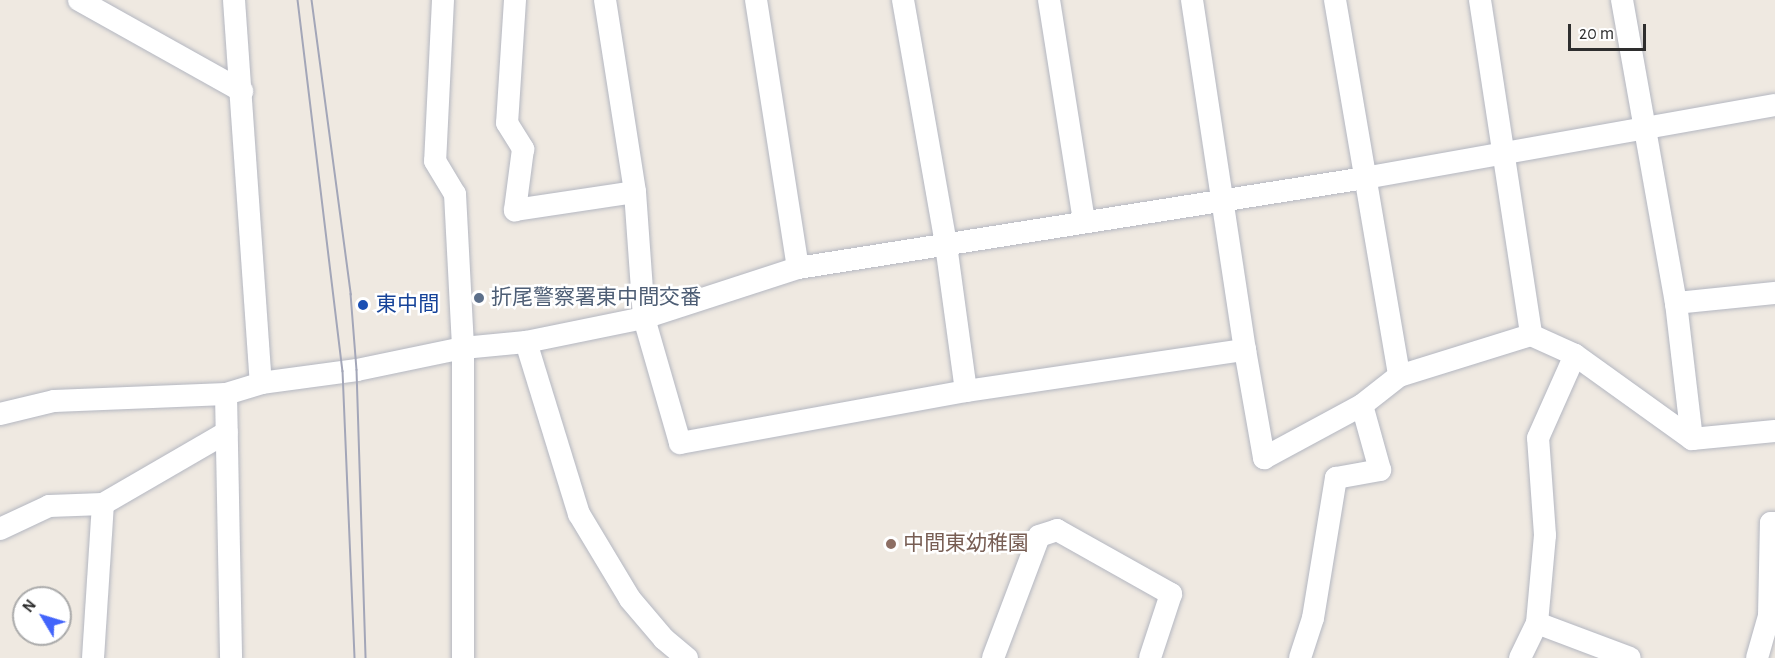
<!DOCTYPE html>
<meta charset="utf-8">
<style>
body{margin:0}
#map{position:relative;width:1775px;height:658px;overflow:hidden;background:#efe9e1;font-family:"Alegreya Sans","Noto Sans JP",sans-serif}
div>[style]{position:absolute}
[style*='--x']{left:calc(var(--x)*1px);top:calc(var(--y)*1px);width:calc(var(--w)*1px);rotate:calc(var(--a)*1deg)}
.roads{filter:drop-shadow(0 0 2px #b4b7c1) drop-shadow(0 0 2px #b4b7c1)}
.minor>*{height:22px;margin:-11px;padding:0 11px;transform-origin:11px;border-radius:11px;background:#fff}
.tram>*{height:1.5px;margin:-0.75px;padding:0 0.75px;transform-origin:0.75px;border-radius:0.75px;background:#a3a6b8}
.dots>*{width:16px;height:16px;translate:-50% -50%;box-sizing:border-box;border:3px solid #fff;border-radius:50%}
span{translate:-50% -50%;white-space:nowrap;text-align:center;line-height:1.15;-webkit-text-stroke:5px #fff;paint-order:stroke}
.service-label{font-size:21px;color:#4e5e75}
.left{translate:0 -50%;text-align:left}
.transit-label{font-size:21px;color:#164399}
.education-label{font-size:21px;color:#785e54}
.north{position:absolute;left:12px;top:586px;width:60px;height:60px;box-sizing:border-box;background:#fff;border:2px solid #ababab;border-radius:50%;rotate:308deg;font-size:16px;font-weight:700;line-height:24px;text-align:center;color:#2e2e2e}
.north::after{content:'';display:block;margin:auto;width:21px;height:27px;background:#4264fb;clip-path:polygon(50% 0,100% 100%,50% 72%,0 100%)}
.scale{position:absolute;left:1568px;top:24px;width:78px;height:27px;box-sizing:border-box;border:3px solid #2e2e2e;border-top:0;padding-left:8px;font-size:18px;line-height:21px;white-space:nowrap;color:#2e2e2e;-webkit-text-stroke:4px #fff;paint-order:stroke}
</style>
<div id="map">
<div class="roads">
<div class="minor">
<i style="--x:79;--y:0;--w:187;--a:29.2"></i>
<i style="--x:234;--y:0;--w:384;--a:86"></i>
<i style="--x:443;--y:0;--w:161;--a:92.8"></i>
<i style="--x:435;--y:161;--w:39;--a:59"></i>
<i style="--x:455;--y:194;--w:154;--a:87"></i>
<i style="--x:463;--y:348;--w:310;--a:90"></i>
<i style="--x:515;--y:0;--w:123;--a:93.7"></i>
<i style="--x:507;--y:123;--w:31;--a:58"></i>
<i style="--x:523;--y:149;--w:62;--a:97.5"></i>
<i style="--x:515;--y:210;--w:121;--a:-8.5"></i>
<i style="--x:605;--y:0;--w:194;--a:81.1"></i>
<i style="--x:635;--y:192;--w:126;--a:85.9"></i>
<i style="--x:644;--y:318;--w:130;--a:73.9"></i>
<i style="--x:680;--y:443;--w:291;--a:-10.3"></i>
<i style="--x:966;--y:391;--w:282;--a:-8.4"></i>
<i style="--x:1245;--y:350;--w:110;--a:80"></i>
<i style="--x:1264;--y:458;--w:111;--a:-28.4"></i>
<i style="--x:1362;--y:405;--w:47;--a:-38.1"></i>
<i style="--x:1399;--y:376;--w:138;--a:-17.3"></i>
<i style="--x:1531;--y:335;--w:48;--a:24.4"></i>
<i style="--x:1575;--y:355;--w:144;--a:35.7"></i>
<i style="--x:1692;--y:439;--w:83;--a:-5.5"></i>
<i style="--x:756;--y:0;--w:271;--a:81.1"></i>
<i style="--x:903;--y:0;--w:249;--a:80"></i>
<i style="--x:946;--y:245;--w:147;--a:82.2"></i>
<i style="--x:1049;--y:0;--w:223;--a:81"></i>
<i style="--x:1192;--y:0;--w:354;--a:81.4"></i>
<i style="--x:1335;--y:0;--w:381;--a:80.3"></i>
<i style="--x:1480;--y:0;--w:339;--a:81.3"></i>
<i style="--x:1622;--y:0;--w:308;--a:79.9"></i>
<i style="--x:1676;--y:303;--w:137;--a:83.3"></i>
<i style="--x:1676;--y:303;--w:100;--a:-5.8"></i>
<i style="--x:526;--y:342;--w:180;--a:72.9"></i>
<i style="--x:579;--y:514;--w:99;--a:59"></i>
<i style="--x:630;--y:599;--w:52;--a:49.6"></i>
<i style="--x:664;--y:639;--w:30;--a:40"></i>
<i style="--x:226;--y:394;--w:264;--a:88.9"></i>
<i style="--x:0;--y:414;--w:56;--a:-13.5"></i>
<i style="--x:54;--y:401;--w:172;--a:-2.3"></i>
<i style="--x:226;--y:394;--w:37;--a:-17"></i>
<i style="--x:261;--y:383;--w:97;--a:-7.7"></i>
<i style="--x:357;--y:370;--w:108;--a:-11.7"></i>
<i style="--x:463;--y:348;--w:63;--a:-5.4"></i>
<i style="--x:526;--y:342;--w:120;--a:-11.5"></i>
<i style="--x:644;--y:318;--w:162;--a:-18"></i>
<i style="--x:798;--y:268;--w:574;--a:-9.02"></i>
<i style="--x:1365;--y:178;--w:416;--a:-10.1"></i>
<i style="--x:0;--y:529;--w:54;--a:-25.1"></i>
<i style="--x:49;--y:506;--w:54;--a:-2.1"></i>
<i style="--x:103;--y:504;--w:143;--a:-30.1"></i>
<i style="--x:1537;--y:623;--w:99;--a:20.6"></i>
<i style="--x:93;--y:658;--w:154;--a:-86.3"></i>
<i style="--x:993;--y:658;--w:130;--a:-69.3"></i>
<i style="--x:1039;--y:536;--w:19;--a:-18"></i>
<i style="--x:1057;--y:530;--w:131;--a:29.3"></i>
<i style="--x:1171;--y:594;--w:67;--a:108.2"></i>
<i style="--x:1300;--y:658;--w:42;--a:-72"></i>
<i style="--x:1313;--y:618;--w:142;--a:-80.7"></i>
<i style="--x:1336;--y:478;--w:45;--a:-10.3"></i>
<i style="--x:1380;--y:470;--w:67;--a:-105.5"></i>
<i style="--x:1520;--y:658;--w:39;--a:-64"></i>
<i style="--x:1537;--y:623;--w:88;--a:-84.8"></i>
<i style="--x:1545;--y:535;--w:97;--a:-94.1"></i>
<i style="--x:1538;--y:438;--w:91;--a:-66"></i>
<i style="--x:1757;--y:658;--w:44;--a:-74.1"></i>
<i style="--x:1769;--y:616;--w:93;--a:-88.8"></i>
<i style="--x:1771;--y:523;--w:4;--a:0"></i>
</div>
</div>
<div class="tram">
<i style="--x:298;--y:0;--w:374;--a:83.1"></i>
<i style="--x:343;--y:371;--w:287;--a:87.6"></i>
<i style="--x:312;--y:0;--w:297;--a:82.4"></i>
<i style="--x:351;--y:294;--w:76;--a:85.5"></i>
<i style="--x:357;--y:370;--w:288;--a:88.2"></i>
</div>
<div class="dots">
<i style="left:479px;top:298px;background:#5c6f8a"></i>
<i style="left:363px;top:305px;background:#1a4fb4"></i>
<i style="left:891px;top:544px;background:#8d6e63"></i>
</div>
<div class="service-label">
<span class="left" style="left:491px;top:298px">折尾警察署東中間交番</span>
</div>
<div class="transit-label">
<span class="left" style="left:376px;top:305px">東中間</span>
</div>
<div class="education-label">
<span class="left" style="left:903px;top:544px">中間東幼稚園</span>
</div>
<div class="north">N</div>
<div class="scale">20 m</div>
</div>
